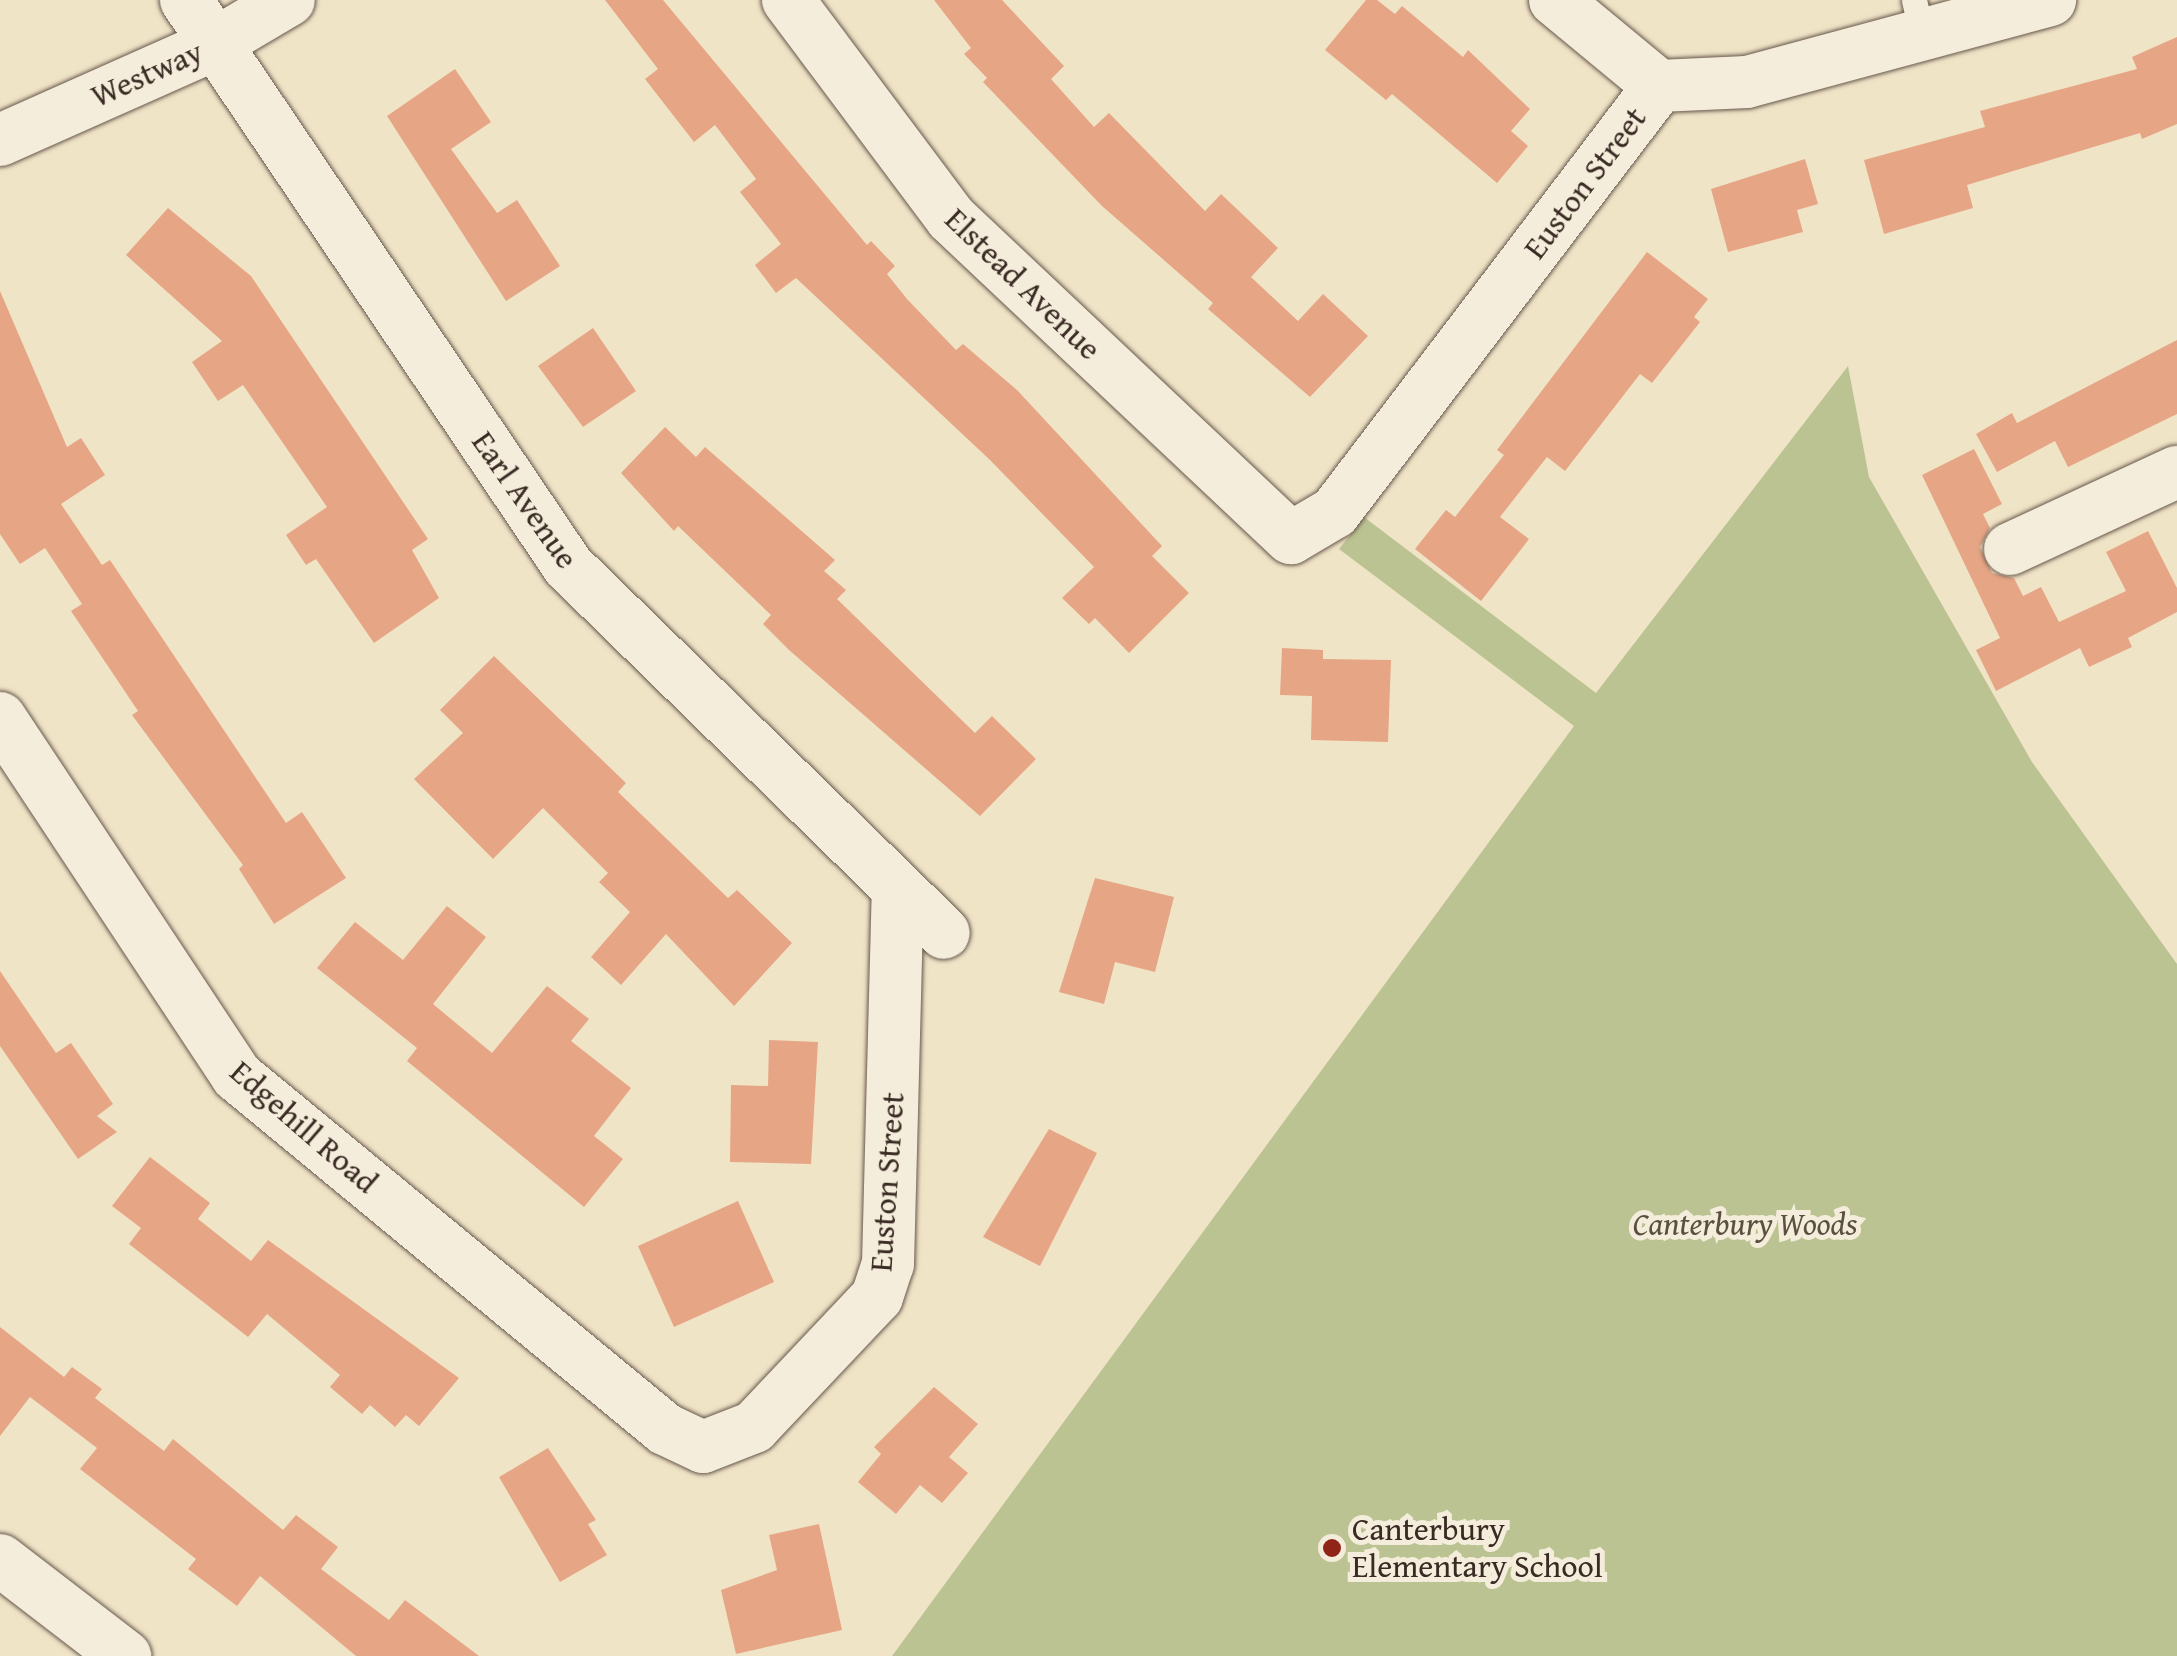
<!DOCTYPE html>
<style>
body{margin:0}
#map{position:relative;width:2177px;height:1656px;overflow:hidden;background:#f0e4c7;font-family:"Gentium Book Plus",serif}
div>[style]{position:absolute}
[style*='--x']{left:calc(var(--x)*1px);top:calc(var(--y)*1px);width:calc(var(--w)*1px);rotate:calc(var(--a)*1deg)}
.green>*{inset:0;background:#bcc393}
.building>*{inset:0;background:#e6a686}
.roads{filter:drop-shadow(0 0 2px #67584c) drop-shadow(0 0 2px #67584c)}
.lane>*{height:25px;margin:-12.5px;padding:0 12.5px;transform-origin:12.5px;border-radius:12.5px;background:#f5eddb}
.street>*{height:52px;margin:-26px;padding:0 26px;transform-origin:26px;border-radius:26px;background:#f5eddb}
.dots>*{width:28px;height:28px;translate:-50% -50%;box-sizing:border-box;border:5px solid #f5eddb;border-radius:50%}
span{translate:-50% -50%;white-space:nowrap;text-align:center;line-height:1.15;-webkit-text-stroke:10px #f5eddb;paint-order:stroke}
.street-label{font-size:32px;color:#392a23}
.park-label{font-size:32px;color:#5a503f;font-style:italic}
.poi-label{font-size:32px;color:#392a23}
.left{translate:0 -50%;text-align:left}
</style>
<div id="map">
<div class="green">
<i style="clip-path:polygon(1848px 366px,1869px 477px,2032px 762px,2177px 964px,2177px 1656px,892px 1656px,1574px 726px,1339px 549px,1364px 517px,1596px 693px)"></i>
</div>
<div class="building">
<i style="clip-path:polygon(605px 0,663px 0,867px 245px,871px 241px,895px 266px,887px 274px,907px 299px,956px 350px,963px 344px,1017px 390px,1162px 546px,1152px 556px,1189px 593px,1129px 653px,1095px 618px,1089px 624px,1062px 598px,1094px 567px,990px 460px,796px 278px,776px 293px,755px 265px,781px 244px,740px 192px,756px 179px,715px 125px,694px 142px,645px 79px,658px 69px)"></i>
<i style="clip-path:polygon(934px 0,1002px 0,1064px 66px,1051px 79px,1094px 127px,1109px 113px,1205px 211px,1221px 194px,1278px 248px,1251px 277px,1298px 321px,1323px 294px,1368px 336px,1310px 397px,1208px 309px,1213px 303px,1102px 206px,983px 82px,987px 78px,964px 54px,971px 48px)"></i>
<i style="clip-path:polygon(1366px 0,1377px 0,1395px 14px,1402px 6px,1463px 57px,1468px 50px,1530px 109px,1511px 131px,1528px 146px,1497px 183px,1392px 94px,1386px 100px,1325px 50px)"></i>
<i style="clip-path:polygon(2177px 37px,2177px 124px,2142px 139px,2140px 133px,1967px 185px,1973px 208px,1884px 234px,1864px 160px,1985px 127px,1980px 111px,2137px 69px,2132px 57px)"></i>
<i style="clip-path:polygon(455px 69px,491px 122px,451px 149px,497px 213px,517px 200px,560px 266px,506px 301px,387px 116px)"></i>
<i style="clip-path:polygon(1805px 159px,1818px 204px,1797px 210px,1803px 232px,1728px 252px,1711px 189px)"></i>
<i style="clip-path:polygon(168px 208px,251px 276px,428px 539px,412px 550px,439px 598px,374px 643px,316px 559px,306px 565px,286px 535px,327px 507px,243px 385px,218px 401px,192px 362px,222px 341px,126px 255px)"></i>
<i style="clip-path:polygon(1647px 252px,1708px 299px,1694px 317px,1700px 322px,1652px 383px,1640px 374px,1565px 471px,1547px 457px,1500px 517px,1529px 539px,1481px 601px,1415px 549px,1446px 510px,1455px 517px,1504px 455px,1497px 450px)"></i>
<i style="clip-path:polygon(0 291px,67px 447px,81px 438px,105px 475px,61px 504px,102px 565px,110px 560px,286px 823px,302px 812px,346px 878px,274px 924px,239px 869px,243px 865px,132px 715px,138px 711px,71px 611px,82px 604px,45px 548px,20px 564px,0 534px)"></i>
<i style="clip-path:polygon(593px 328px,636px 391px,583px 427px,538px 366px)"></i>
<i style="clip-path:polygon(2177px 340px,2177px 414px,2068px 467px,2055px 441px,1997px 472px,1976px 434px,2012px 413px,2017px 423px)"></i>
<i style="clip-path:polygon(665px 427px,696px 457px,705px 447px,835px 560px,824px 571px,846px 590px,837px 599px,975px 733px,992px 716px,1036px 759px,980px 816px,789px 650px,763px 624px,771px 615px,678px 526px,674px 531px,621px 473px)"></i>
<i style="clip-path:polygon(1974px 449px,2002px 504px,1983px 514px,1990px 528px,1980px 547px,1992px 573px,2014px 578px,2023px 596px,2041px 587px,2059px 622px,2126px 591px,2106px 552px,2148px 531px,2177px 588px,2177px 612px,2128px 638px,2132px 647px,2089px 667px,2080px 648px,1996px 691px,1976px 650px,2000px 638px,1922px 475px)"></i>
<i style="clip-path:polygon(1282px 648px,1323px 650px,1323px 659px,1391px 660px,1388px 742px,1311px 740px,1312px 696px,1280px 695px)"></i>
<i style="clip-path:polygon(494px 656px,626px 783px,618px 792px,728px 898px,737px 890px,792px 943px,734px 1006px,666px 934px,621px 985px,591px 957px,630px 912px,599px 882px,608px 873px,543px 808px,493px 859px,414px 779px,463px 733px,440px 710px)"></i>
<i style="clip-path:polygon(1095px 878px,1174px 897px,1155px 972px,1115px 962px,1104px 1004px,1059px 992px)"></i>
<i style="clip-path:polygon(447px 906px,486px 937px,433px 1004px,492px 1053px,547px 986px,589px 1019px,571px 1041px,631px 1088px,594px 1136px,623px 1159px,584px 1207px,407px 1061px,417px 1048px,317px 968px,355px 922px,403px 960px)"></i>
<i style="clip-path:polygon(0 971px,56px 1053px,71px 1043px,113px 1104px,97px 1116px,117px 1132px,78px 1159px,0 1046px)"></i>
<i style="clip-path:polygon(769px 1040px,818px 1042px,811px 1164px,730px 1162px,731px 1085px,768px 1086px)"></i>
<i style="clip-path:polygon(1049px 1129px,1097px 1153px,1040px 1266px,983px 1237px)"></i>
<i style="clip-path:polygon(150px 1157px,210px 1203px,198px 1219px,251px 1261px,268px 1240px,459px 1378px,419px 1426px,406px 1415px,395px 1427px,370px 1405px,362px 1414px,330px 1387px,340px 1375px,267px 1314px,248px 1337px,129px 1244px,141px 1228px,112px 1206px)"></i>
<i style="clip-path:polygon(738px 1201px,774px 1282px,674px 1327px,638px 1246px)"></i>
<i style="clip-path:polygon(0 1327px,64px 1377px,72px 1367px,102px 1389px,95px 1398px,164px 1451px,173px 1439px,283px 1530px,296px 1515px,338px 1547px,321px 1569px,389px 1620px,405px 1600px,479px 1656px,356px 1656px,260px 1576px,237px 1606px,188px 1569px,196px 1559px,80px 1469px,97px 1448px,30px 1397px,0 1436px)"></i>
<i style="clip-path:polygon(934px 1387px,978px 1424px,949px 1457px,968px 1473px,942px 1503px,920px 1485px,896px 1514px,858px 1482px,881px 1454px,874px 1447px)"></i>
<i style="clip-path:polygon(548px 1448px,596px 1520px,588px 1524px,607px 1555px,560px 1582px,499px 1477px)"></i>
<i style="clip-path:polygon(819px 1524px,842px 1630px,736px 1654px,721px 1590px,777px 1570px,769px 1535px)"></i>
</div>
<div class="roads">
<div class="lane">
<i style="--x:1914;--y:0;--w:37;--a:77"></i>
</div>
<div class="street">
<i style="--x:186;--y:0;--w:683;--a:55.98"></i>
<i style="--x:568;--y:566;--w:525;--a:44.31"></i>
<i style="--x:788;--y:0;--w:272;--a:53.2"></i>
<i style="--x:951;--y:218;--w:467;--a:43.3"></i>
<i style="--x:1291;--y:538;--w:51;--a:-30.6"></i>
<i style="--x:1335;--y:512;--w:535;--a:-52.74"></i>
<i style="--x:1659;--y:86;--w:88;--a:-2.6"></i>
<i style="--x:1747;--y:82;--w:314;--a:-15.1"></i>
<i style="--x:1555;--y:0;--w:135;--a:39.6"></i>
<i style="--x:0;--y:140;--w:233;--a:-24"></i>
<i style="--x:213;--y:45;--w:88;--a:-30.6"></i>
<i style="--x:2010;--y:549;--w:184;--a:-24.8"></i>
<i style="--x:0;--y:718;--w:429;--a:56.5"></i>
<i style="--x:237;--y:1076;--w:555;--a:39.51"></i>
<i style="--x:665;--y:1429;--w:42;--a:25.3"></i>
<i style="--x:703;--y:1447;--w:55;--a:-21.4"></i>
<i style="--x:754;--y:1427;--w:179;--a:-46.6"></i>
<i style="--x:877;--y:1297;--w:35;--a:-72"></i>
<i style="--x:888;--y:1264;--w:371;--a:-88.5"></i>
<i style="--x:0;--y:1560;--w:158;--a:37.5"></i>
</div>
</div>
<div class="dots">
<i style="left:1332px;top:1548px;background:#8f2418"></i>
</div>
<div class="street-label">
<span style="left:147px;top:74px;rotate:-24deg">Westway</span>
<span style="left:1585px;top:183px;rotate:-53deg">Euston Street</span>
<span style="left:1023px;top:284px;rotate:44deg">Elstead Avenue</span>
<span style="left:525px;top:500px;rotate:55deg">Earl Avenue</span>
<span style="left:304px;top:1127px;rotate:41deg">Edgehill Road</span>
<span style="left:887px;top:1182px;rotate:-86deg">Euston Street</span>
</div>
<div class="park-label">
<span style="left:1745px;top:1224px">Canterbury Woods</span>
</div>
<div class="poi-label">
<span class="left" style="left:1352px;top:1548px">Canterbury<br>Elementary School</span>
</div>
</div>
